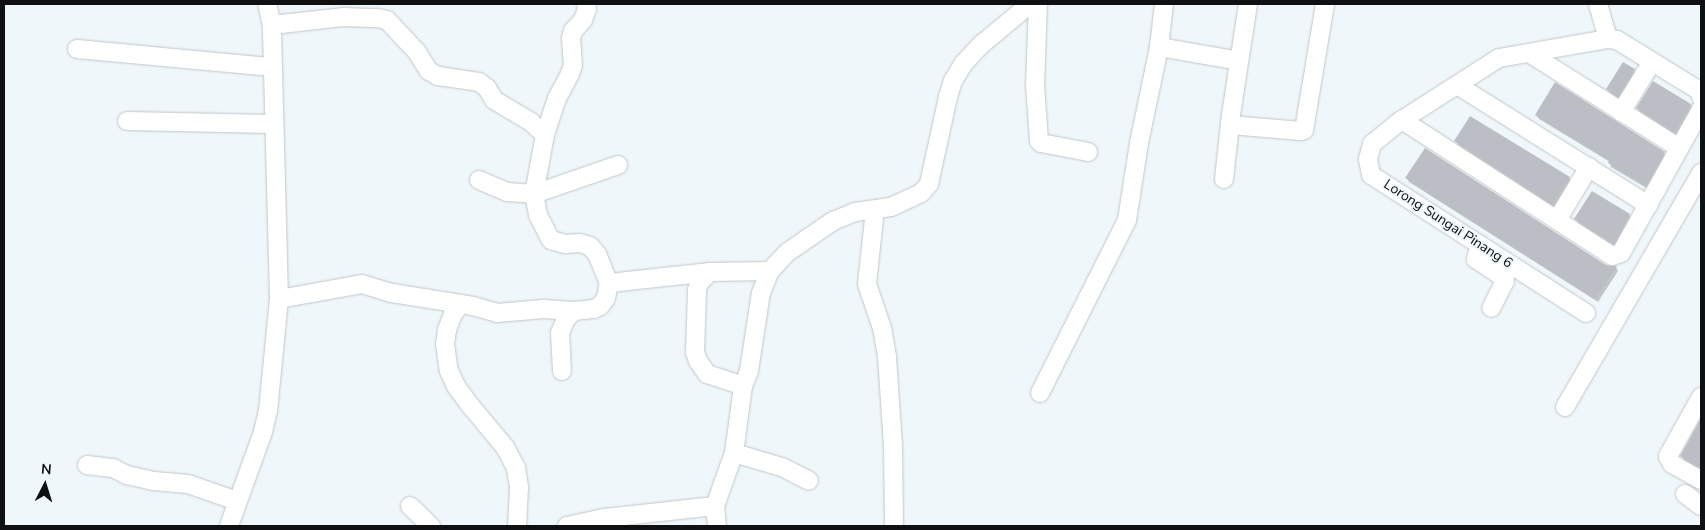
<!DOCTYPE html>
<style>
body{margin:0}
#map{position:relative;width:1705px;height:530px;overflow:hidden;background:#f0f7fa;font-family:"Nunito Sans",sans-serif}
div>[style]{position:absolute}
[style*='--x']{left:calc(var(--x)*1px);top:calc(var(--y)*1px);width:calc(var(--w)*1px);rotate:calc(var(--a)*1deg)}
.shadow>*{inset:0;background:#0003}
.building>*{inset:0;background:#bbbec4}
.roads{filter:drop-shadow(0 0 1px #c0c6ca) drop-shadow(0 0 1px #c0c6ca)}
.minor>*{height:18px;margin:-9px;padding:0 9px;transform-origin:9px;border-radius:9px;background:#fff}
span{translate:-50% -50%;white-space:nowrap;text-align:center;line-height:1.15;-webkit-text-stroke:4px #f0f7fa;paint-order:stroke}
.street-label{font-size:14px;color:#0e1011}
.frame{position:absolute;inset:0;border:5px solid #0e1011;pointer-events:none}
.north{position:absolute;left:20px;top:460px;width:50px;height:50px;-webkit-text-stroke:4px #f0f7fa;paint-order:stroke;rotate:5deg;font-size:14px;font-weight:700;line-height:20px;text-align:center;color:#0e1011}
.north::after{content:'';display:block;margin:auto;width:18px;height:22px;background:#0e1011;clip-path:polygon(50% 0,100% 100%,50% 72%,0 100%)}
</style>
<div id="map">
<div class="shadow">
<i style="clip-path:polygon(1634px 70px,1636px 74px,1620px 100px,1610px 93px,1607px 89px)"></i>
<i style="clip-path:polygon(1653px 83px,1691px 105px,1693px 109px,1678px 136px,1640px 112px,1637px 108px)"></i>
<i style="clip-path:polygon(1536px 115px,1664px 153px,1666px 157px,1648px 189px,1611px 167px,1610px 162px,1539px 119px)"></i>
<i style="clip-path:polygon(1470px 117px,1569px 178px,1572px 182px,1556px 208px,1458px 145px,1456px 141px)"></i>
<i style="clip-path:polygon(1407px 178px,1606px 266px,1616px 267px,1618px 271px,1598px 302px,1409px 182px)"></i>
<i style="clip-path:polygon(1592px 192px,1629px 215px,1632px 219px,1616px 247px,1578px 223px,1576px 219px)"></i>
<i style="clip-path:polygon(1701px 421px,1701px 470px,1684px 460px,1682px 456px)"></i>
</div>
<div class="building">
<i style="clip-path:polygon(1623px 62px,1635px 69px,1618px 97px,1606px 89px)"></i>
<i style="clip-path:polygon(1653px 81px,1691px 104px,1675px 133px,1636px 108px)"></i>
<i style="clip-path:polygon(1555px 82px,1665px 152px,1646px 186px,1608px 163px,1609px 160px,1535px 115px)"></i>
<i style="clip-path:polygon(1470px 116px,1570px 177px,1553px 205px,1454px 141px)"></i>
<i style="clip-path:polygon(1425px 148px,1606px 265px,1617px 266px,1595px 299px,1405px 178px)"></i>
<i style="clip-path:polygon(1592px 191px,1630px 214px,1614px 244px,1574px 219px)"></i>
<i style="clip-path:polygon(1701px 418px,1701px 468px,1680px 456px)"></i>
</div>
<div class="roads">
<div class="minor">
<i style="--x:586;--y:4;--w:5;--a:79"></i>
<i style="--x:587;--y:9;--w:12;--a:110"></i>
<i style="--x:583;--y:20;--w:15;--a:132"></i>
<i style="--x:573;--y:31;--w:7;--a:106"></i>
<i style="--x:571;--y:38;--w:27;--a:86"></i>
<i style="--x:573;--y:65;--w:9;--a:108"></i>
<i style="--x:570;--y:74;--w:27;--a:118"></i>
<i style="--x:557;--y:98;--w:39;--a:108"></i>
<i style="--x:545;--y:135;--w:60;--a:100.6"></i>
<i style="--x:534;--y:194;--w:21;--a:79"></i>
<i style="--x:538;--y:215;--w:28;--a:63"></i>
<i style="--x:551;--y:240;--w:15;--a:16"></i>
<i style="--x:565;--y:244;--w:15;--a:-4"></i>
<i style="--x:580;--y:243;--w:10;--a:17"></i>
<i style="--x:590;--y:246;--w:11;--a:49"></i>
<i style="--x:597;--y:254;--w:31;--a:68"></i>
<i style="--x:1038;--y:4;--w:80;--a:92.1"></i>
<i style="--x:1035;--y:84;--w:57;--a:86"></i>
<i style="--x:1039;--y:141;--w:3;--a:45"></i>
<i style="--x:1041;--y:143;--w:48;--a:10.8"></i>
<i style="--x:1598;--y:4;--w:36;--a:74"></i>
<i style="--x:272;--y:25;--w:71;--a:-6.4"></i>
<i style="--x:343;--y:17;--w:35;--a:2"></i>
<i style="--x:378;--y:18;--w:9;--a:13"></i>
<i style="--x:387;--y:20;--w:44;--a:46.8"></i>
<i style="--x:417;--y:52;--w:22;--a:58"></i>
<i style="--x:429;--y:71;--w:10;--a:29"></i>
<i style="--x:438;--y:76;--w:41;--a:8.3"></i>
<i style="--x:479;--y:82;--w:10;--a:37"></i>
<i style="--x:487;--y:88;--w:14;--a:60"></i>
<i style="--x:494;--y:100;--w:43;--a:30.7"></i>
<i style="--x:531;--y:122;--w:19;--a:43"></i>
<i style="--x:1159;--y:47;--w:81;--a:9.9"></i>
<i style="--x:77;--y:49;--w:196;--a:5.3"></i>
<i style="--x:1529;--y:53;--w:178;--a:32.3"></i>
<i style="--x:1457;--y:85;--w:226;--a:32.1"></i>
<i style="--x:1621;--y:112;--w:59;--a:-58.2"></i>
<i style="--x:1402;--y:120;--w:250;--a:32.9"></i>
<i style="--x:1612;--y:256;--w:9;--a:-18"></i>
<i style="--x:1621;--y:253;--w:165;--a:-60.9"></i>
<i style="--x:127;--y:121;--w:146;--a:1.2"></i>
<i style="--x:1230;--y:125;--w:71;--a:4.8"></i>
<i style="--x:1301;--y:131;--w:3;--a:-18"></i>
<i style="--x:1304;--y:130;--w:128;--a:-80.5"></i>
<i style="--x:1224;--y:179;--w:64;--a:-83.8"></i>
<i style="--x:1231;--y:115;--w:112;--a:-81.3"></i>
<i style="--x:479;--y:180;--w:30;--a:23"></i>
<i style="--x:507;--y:192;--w:27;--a:4"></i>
<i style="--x:534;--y:194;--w:89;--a:-19"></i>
<i style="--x:875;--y:210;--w:74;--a:96.2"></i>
<i style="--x:867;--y:284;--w:46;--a:71.2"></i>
<i style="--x:882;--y:328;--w:29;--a:80"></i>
<i style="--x:887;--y:357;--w:87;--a:86.1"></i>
<i style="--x:893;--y:444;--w:82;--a:89.3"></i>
<i style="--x:1557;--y:220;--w:62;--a:-58.9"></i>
<i style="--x:1480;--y:245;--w:15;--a:106"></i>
<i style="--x:1476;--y:259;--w:34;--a:34"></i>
<i style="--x:1504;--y:278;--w:3;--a:72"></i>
<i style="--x:1505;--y:281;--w:30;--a:117"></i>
<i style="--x:710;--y:272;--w:16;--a:135"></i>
<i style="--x:699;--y:283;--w:7;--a:106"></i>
<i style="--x:697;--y:290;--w:62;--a:91.8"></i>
<i style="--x:695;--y:352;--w:9;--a:72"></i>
<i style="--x:698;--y:361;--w:16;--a:55"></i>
<i style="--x:707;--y:374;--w:38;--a:18"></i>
<i style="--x:279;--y:299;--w:84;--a:-10.2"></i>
<i style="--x:362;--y:284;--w:31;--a:17"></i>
<i style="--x:392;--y:293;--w:82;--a:9.1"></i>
<i style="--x:473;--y:306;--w:25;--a:16"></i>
<i style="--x:497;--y:313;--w:47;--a:-4.9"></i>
<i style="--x:544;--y:309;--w:30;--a:4"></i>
<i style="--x:574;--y:311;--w:20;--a:-6"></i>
<i style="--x:594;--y:309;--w:7;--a:-27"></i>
<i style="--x:600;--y:306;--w:10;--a:-53"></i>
<i style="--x:606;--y:298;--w:15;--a:-79"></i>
<i style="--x:609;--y:283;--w:102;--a:-6.2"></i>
<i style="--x:710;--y:272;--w:60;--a:-1"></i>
<i style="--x:460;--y:305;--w:11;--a:128"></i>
<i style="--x:453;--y:314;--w:17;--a:111"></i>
<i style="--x:447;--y:330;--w:14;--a:98"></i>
<i style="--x:445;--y:344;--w:27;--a:82"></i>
<i style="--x:449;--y:371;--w:17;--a:65"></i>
<i style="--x:456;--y:386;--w:22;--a:54"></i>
<i style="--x:469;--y:404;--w:56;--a:50.1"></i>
<i style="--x:505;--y:447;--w:24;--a:62"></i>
<i style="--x:516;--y:468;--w:20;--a:81"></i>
<i style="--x:519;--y:488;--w:38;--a:93"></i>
<i style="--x:1586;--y:313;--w:255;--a:-147.3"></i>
<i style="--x:1371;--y:175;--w:16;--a:-101"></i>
<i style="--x:1368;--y:159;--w:16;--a:-75"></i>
<i style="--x:1372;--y:144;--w:38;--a:-39"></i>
<i style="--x:1402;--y:120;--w:115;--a:-32.6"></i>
<i style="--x:1499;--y:58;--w:111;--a:-9.9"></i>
<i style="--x:1608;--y:39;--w:9;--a:6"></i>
<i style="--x:1617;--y:40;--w:97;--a:31.6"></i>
<i style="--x:1700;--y:91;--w:6;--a:81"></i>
<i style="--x:562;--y:371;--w:38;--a:-93"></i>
<i style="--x:560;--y:333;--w:15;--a:-67"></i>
<i style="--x:566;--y:319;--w:11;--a:-45"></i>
<i style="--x:1040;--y:393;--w:194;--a:-63.3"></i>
<i style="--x:1127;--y:220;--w:78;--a:-81.1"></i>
<i style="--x:1139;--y:143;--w:98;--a:-78.2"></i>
<i style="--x:1159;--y:47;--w:43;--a:-83.4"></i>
<i style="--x:1701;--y:397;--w:68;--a:119.2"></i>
<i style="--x:1668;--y:456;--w:9;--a:63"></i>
<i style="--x:1672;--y:464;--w:33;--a:29"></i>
<i style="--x:1565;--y:407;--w:271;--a:-59.8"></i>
<i style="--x:734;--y:453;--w:50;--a:16.3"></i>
<i style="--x:782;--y:467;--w:30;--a:27"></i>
<i style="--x:87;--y:465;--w:26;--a:7"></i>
<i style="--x:113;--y:468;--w:16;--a:27"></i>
<i style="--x:127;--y:475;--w:28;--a:13"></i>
<i style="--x:154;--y:481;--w:34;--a:5"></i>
<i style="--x:188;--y:484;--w:52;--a:19.1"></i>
<i style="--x:1685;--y:494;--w:20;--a:37"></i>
<i style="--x:410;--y:506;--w:29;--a:44"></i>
<i style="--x:229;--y:526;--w:100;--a:-70.1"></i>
<i style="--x:263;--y:432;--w:22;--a:-77"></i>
<i style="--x:268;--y:411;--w:113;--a:-84.4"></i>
<i style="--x:279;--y:299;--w:274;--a:-91.5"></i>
<i style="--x:272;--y:25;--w:22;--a:-103"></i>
<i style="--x:567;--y:526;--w:39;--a:-12"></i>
<i style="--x:605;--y:518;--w:111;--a:-6.2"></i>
<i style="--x:717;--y:526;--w:20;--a:-96"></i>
<i style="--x:715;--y:506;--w:56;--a:-70.3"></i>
<i style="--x:734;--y:453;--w:68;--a:-82.3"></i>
<i style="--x:743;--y:386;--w:16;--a:-68"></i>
<i style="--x:749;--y:371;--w:79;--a:-81.3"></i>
<i style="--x:761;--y:293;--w:24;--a:-68"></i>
<i style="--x:770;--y:271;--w:26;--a:-47"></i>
<i style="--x:788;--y:252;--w:55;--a:-34.6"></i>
<i style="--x:833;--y:221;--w:24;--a:-22"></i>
<i style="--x:855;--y:212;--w:36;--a:-8"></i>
<i style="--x:891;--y:207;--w:33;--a:-25"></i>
<i style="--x:921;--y:193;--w:12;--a:-48"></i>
<i style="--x:929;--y:184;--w:89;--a:-77.7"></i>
<i style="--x:948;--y:97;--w:17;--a:-73"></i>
<i style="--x:953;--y:81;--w:21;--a:-59"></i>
<i style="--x:964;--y:63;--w:26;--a:-47"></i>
<i style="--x:982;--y:44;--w:62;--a:-39.8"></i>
</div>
</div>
<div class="street-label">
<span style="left:1448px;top:224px;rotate:33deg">Lorong Sungai Pinang 6</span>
</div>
<div class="frame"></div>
<div class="north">N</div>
</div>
